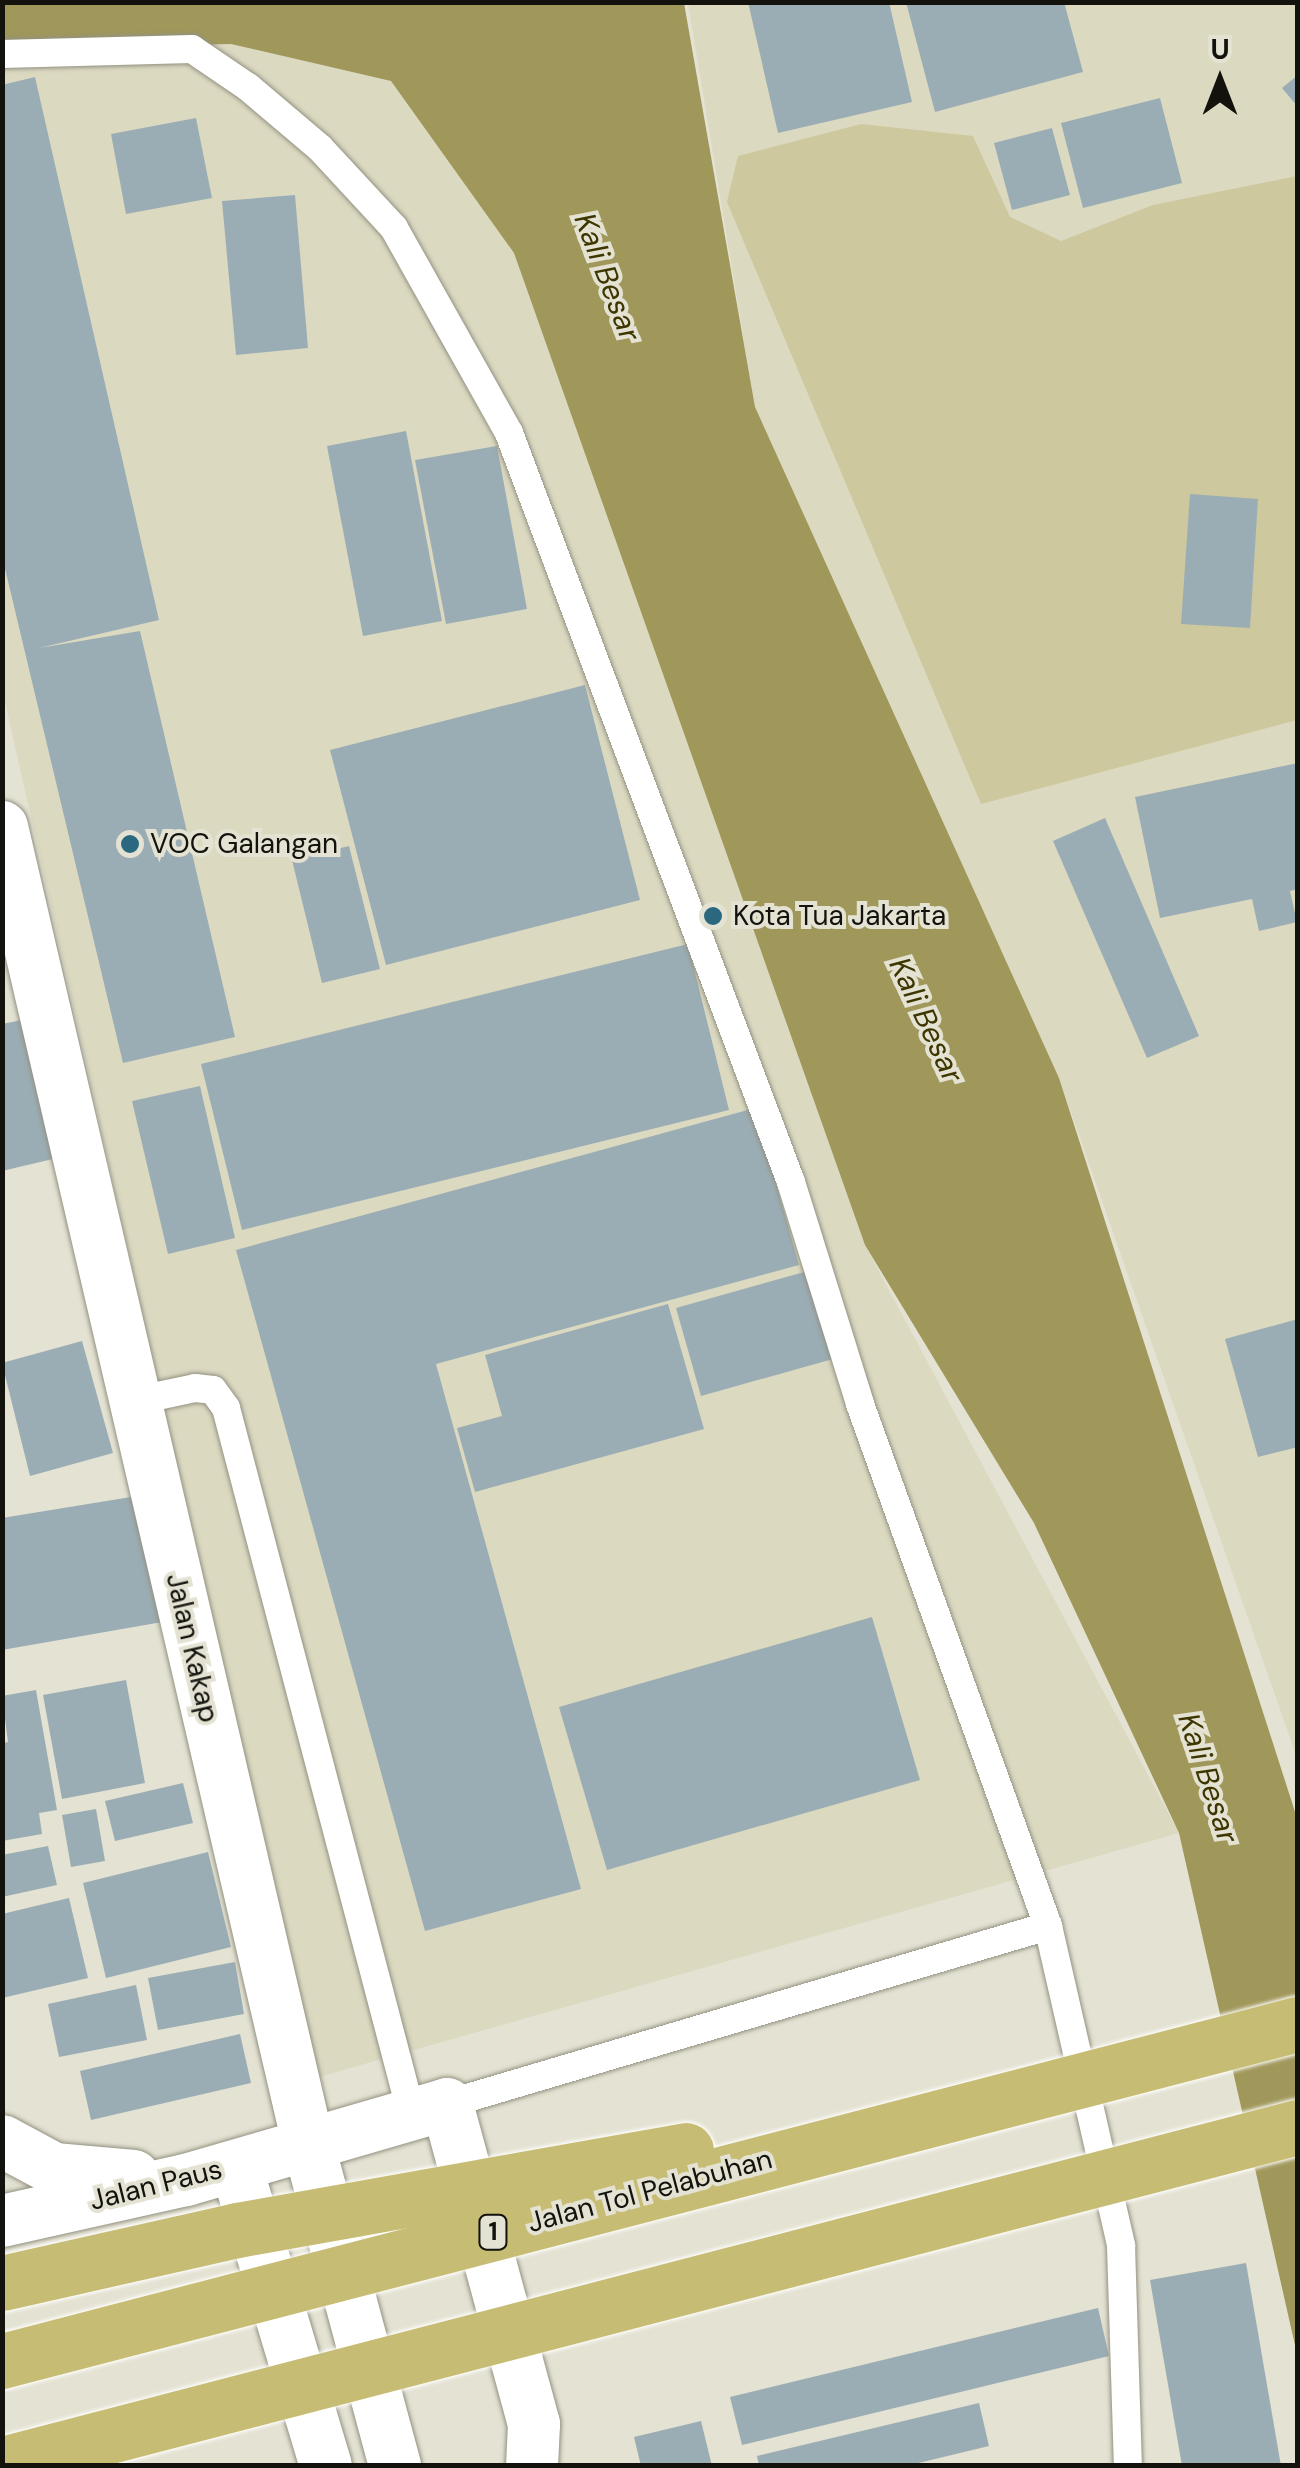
<!DOCTYPE html>
<style>
body{margin:0}
#map{position:relative;width:1300px;height:2468px;overflow:hidden;background:#e4e2d2;font-family:"DM Sans",sans-serif}
div>[style]{position:absolute}
[style*='--x']{left:calc(var(--x)*1px);top:calc(var(--y)*1px);width:calc(var(--w)*1px);rotate:calc(var(--a)*1deg)}
.built>*{inset:0;background:#dcd9c1}
.green>*{inset:0;background:#cec89e}
.water>*{inset:0;background:#a0975a}
.building>*{inset:0;background:#9badb4}
.roads{filter:drop-shadow(0 0 2px #939282) drop-shadow(0 0 2px #939282)}
.lane>*{height:28px;margin:-14px;padding:0 14px;transform-origin:14px;border-radius:14px;background:#fff}
.street>*{height:52px;margin:-26px;padding:0 26px;transform-origin:26px;border-radius:26px;background:#fff}
.bridges{filter:drop-shadow(0 0 2px #fff) drop-shadow(0 0 2px #fff)}
.highway-bridge>*{height:55px;margin:-27.5px;padding:0 27.5px;transform-origin:27.5px;border-radius:27.5px;background:#c7bc74}
.dots>*{width:28px;height:28px;translate:-50% -50%;box-sizing:border-box;border:5px solid #e4e2d2;border-radius:50%}
span{translate:-50% -50%;white-space:nowrap;text-align:center;line-height:1.15;-webkit-text-stroke:8px #e4e2d2;paint-order:stroke}
.shield-label span{padding:2px 8px;background:#e4e2d2;border:2px solid;border-radius:8px;-webkit-text-stroke-width:0}
.shield-label{font-size:25px;color:#13120d;font-weight:700}
.poi-label{font-size:28px;color:#13120d}
.left{translate:0 -50%;text-align:left}
.street-label{font-size:28px;color:#13120d}
.water-label{font-size:30px;color:#3d3601;font-style:italic}
.frame{position:absolute;inset:0;border:5px solid #13120d;pointer-events:none}
.north{position:absolute;left:1170px;top:30px;width:100px;height:100px;-webkit-text-stroke:8px #e4e2d2;paint-order:stroke;rotate:0deg;font-size:28px;font-weight:700;line-height:40px;text-align:center;color:#13120d}
.north::after{content:'';display:block;margin:auto;width:35px;height:45px;background:#13120d;clip-path:polygon(50% 0,100% 100%,50% 72%,0 100%)}
</style>
<div id="map">
<div class="built">
<i style="clip-path:polygon(688px 3px,1297px 3px,1297px 1758px,1059px 1078px,755px 407px)"></i>
<i style="clip-path:polygon(231px 44px,391px 81px,514px 253px,865px 1245px,1179px 1833px,315px 2078px,3px 693px,2px 50px)"></i>
</div>
<div class="green">
<i style="clip-path:polygon(861px 124px,973px 136px,1010px 217px,1061px 241px,1153px 205px,1297px 176px,1297px 720px,981px 804px,727px 202px,738px 156px)"></i>
</div>
<div class="water">
<i style="clip-path:polygon(2px 3px,684px 3px,755px 407px,1059px 1078px,1297px 1818px,1297px 2354px,1179px 1833px,1034px 1523px,865px 1245px,514px 253px,391px 81px,231px 44px,3px 50px)"></i>
</div>
<div class="building">
<i style="clip-path:polygon(748px 2px,889px 2px,912px 102px,778px 133px)"></i>
<i style="clip-path:polygon(906px 2px,1064px 2px,1083px 72px,935px 112px)"></i>
<i style="clip-path:polygon(1298px 75px,1298px 107px,1282px 88px)"></i>
<i style="clip-path:polygon(35px 77px,159px 620px,39px 648px,140px 631px,235px 1037px,123px 1063px,2px 556px,2px 85px)"></i>
<i style="clip-path:polygon(1160px 98px,1182px 183px,1083px 208px,1061px 123px)"></i>
<i style="clip-path:polygon(196px 118px,212px 198px,126px 214px,111px 134px)"></i>
<i style="clip-path:polygon(1052px 128px,1070px 195px,1012px 210px,994px 143px)"></i>
<i style="clip-path:polygon(295px 195px,308px 348px,236px 355px,222px 201px)"></i>
<i style="clip-path:polygon(406px 431px,442px 621px,363px 636px,327px 446px)"></i>
<i style="clip-path:polygon(497px 446px,527px 609px,446px 624px,415px 460px)"></i>
<i style="clip-path:polygon(1190px 494px,1258px 499px,1250px 628px,1181px 624px)"></i>
<i style="clip-path:polygon(585px 685px,640px 900px,386px 965px,330px 750px)"></i>
<i style="clip-path:polygon(1298px 763px,1298px 889px,1290px 891px,1297px 922px,1259px 931px,1252px 899px,1160px 918px,1135px 797px)"></i>
<i style="clip-path:polygon(1105px 818px,1199px 1036px,1147px 1058px,1053px 841px)"></i>
<i style="clip-path:polygon(349px 846px,380px 969px,322px 983px,292px 860px)"></i>
<i style="clip-path:polygon(688px 944px,729px 1110px,242px 1230px,201px 1064px)"></i>
<i style="clip-path:polygon(22px 1020px,53px 1159px,2px 1171px,2px 1024px)"></i>
<i style="clip-path:polygon(200px 1086px,235px 1238px,168px 1254px,132px 1101px)"></i>
<i style="clip-path:polygon(755px 1108px,799px 1265px,436px 1364px,581px 1889px,425px 1931px,236px 1250px)"></i>
<i style="clip-path:polygon(815px 1269px,840px 1357px,701px 1396px,676px 1308px)"></i>
<i style="clip-path:polygon(668px 1304px,704px 1429px,475px 1492px,457px 1428px,502px 1416px,485px 1355px)"></i>
<i style="clip-path:polygon(1298px 1319px,1298px 1447px,1258px 1457px,1225px 1339px)"></i>
<i style="clip-path:polygon(82px 1341px,113px 1453px,30px 1476px,2px 1363px)"></i>
<i style="clip-path:polygon(137px 1496px,168px 1621px,2px 1650px,2px 1518px)"></i>
<i style="clip-path:polygon(872px 1617px,920px 1780px,607px 1870px,559px 1707px)"></i>
<i style="clip-path:polygon(126px 1680px,145px 1783px,62px 1799px,43px 1695px)"></i>
<i style="clip-path:polygon(36px 1690px,57px 1810px,39px 1813px,42px 1834px,2px 1841px,2px 1743px,8px 1742px,2px 1696px)"></i>
<i style="clip-path:polygon(183px 1783px,193px 1823px,115px 1841px,105px 1801px)"></i>
<i style="clip-path:polygon(96px 1809px,105px 1861px,71px 1867px,62px 1815px)"></i>
<i style="clip-path:polygon(48px 1846px,57px 1885px,2px 1897px,2px 1855px)"></i>
<i style="clip-path:polygon(208px 1852px,231px 1947px,106px 1978px,83px 1883px)"></i>
<i style="clip-path:polygon(69px 1898px,88px 1978px,2px 1998px,2px 1914px)"></i>
<i style="clip-path:polygon(235px 1962px,244px 2014px,158px 2030px,148px 1978px)"></i>
<i style="clip-path:polygon(136px 1985px,147px 2040px,59px 2057px,48px 2004px)"></i>
<i style="clip-path:polygon(240px 2034px,251px 2083px,91px 2120px,80px 2071px)"></i>
<i style="clip-path:polygon(1246px 2263px,1281px 2466px,1182px 2466px,1150px 2280px)"></i>
<i style="clip-path:polygon(1098px 2308px,1109px 2356px,742px 2445px,730px 2397px)"></i>
<i style="clip-path:polygon(979px 2403px,989px 2446px,906px 2466px,759px 2466px,757px 2456px)"></i>
<i style="clip-path:polygon(701px 2421px,712px 2466px,641px 2466px,634px 2437px)"></i>
</div>
<div class="roads">
<div class="lane">
<i style="--x:2;--y:54;--w:190;--a:-1.5"></i>
<i style="--x:192;--y:49;--w:68;--a:34.2"></i>
<i style="--x:248;--y:87;--w:94;--a:40.3"></i>
<i style="--x:320;--y:148;--w:109;--a:47.2"></i>
<i style="--x:394;--y:228;--w:235;--a:60.7"></i>
<i style="--x:509;--y:433;--w:800;--a:69.37"></i>
<i style="--x:791;--y:1182;--w:232;--a:72.7"></i>
<i style="--x:860;--y:1404;--w:555;--a:70.19"></i>
<i style="--x:1048;--y:1926;--w:328;--a:77.1"></i>
<i style="--x:1121;--y:2246;--w:220;--a:88.2"></i>
<i style="--x:134;--y:1401;--w:62;--a:-12"></i>
<i style="--x:195;--y:1388;--w:18;--a:6"></i>
<i style="--x:213;--y:1390;--w:22;--a:54"></i>
<i style="--x:226;--y:1408;--w:732;--a:75.28"></i>
<i style="--x:447;--y:2104;--w:627;--a:-16.5"></i>
</div>
<div class="street">
<i style="--x:2;--y:827;--w:1351;--a:76.91"></i>
<i style="--x:308;--y:2143;--w:335;--a:74.9"></i>
<i style="--x:2;--y:2141;--w:59;--a:28.3"></i>
<i style="--x:54;--y:2169;--w:80;--a:5"></i>
<i style="--x:242;--y:2186;--w:292;--a:73.3"></i>
<i style="--x:2;--y:2221;--w:189;--a:-12.6"></i>
<i style="--x:186;--y:2180;--w:272;--a:-16.2"></i>
<i style="--x:447;--y:2104;--w:332;--a:74.8"></i>
<i style="--x:534;--y:2424;--w:42;--a:92.7"></i>
</div>
</div>
<div class="bridges">
<div class="highway-bridge">
<i style="--x:2;--y:2283;--w:241;--a:-12.7"></i>
<i style="--x:237;--y:2230;--w:456;--a:-10.1"></i>
<i style="--x:2;--y:2361;--w:1339;--a:-14.58"></i>
<i style="--x:2;--y:2464;--w:1339;--a:-14.58"></i>
</div>
</div>
<div class="dots">
<i style="left:130px;top:844px;background:#2b687f"></i>
<i style="left:713px;top:916px;background:#2b687f"></i>
</div>
<div class="shield-label">
<span style="left:493px;top:2232px">1</span>
</div>
<div class="poi-label">
<span class="left" style="left:150px;top:844px">VOC Galangan</span>
<span class="left" style="left:733px;top:916px">Kota Tua Jakarta</span>
</div>
<div class="street-label">
<span style="left:192px;top:1648px;rotate:77deg">Jalan Kakap</span>
<span style="left:156px;top:2185px;rotate:-14deg">Jalan Paus</span>
<span style="left:650px;top:2191px;rotate:-15deg">Jalan Tol Pelabuhan</span>
</div>
<div class="water-label">
<span style="left:607px;top:277px;rotate:69deg">Kali Besar</span>
<span style="left:926px;top:1020px;rotate:65deg">Kali Besar</span>
<span style="left:1208px;top:1778px;rotate:72deg">Kali Besar</span>
</div>
<div class="frame"></div>
<div class="north">U</div>
</div>
